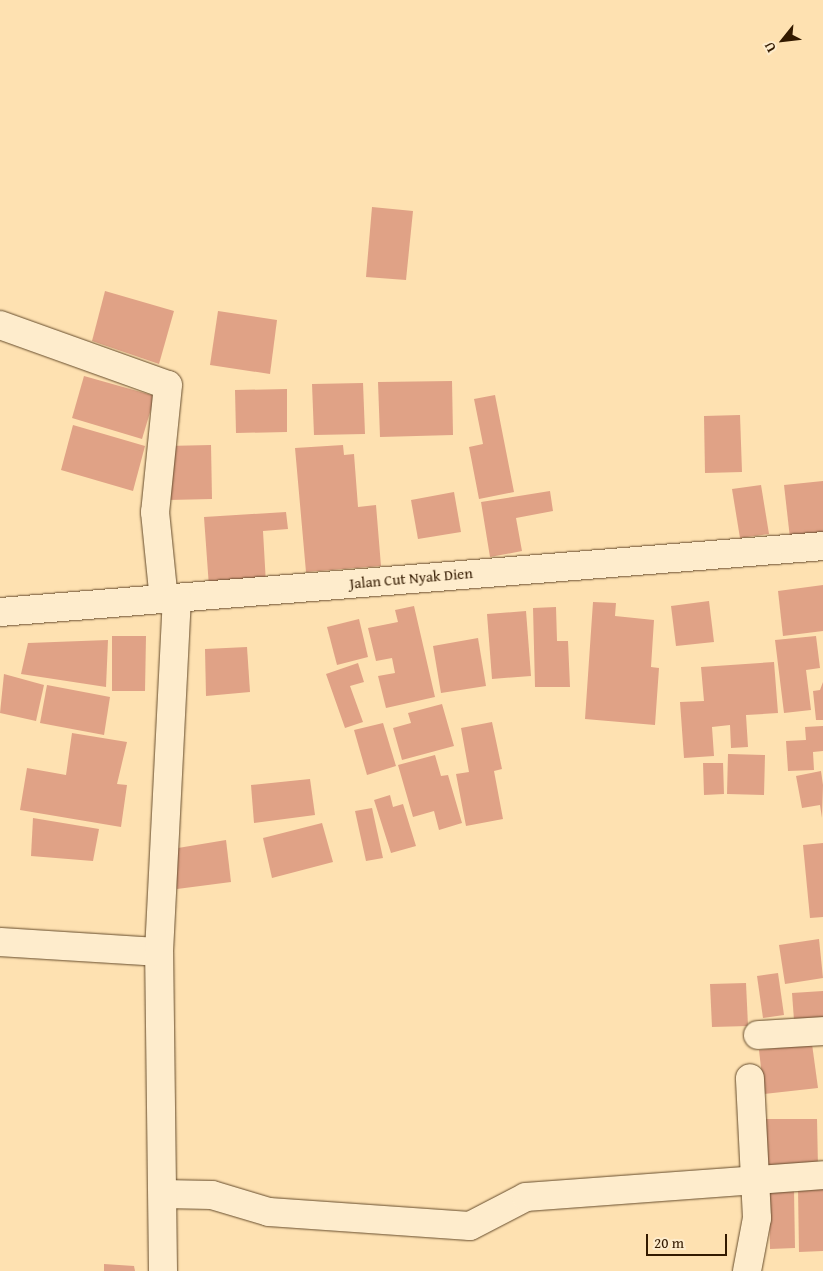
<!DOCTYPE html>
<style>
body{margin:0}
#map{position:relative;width:823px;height:1271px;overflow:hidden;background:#fee1b1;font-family:"Gentium Book Plus",serif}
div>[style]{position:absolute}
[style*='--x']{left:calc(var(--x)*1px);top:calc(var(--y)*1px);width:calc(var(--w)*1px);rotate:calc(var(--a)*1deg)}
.building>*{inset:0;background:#e0a286}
.roads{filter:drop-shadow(0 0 1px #664c2c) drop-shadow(0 0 1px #664c2c)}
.minor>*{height:28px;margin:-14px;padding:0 14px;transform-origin:14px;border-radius:14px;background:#feeccc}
span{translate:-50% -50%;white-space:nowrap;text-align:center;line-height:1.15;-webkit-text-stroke:4px #feeccc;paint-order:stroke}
.street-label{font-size:15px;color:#331a00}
.north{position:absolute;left:758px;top:15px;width:50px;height:50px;-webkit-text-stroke:4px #feeccc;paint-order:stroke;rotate:241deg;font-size:14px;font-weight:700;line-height:20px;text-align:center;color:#331a00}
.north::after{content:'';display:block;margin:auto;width:18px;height:22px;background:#331a00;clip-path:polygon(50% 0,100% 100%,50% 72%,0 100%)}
.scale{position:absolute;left:646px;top:1234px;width:81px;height:22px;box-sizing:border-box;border:2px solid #331a00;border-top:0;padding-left:6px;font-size:15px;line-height:18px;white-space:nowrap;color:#331a00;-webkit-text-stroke:4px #feeccc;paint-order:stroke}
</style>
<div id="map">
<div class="building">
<i style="clip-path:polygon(372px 207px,413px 211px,406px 280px,366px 277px)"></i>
<i style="clip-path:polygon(105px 291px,174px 311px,159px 364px,92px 341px)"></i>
<i style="clip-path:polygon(218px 311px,277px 320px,270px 374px,210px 365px)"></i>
<i style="clip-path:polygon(84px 376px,155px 396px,142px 439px,72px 418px)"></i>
<i style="clip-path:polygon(452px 381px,453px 435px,380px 437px,378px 382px)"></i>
<i style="clip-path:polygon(363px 383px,365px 434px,314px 435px,312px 384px)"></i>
<i style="clip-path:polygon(287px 389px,287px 432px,236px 433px,235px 390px)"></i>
<i style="clip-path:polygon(495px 395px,514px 492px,479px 499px,469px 447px,483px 444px,474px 399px)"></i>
<i style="clip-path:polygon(740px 415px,742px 472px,705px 473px,704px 416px)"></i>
<i style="clip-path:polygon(73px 425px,145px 446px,133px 491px,61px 470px)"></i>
<i style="clip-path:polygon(211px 445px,212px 499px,168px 500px,166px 446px)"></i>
<i style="clip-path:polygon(343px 445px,344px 455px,354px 454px,358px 507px,376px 505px,381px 566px,306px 572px,295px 448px)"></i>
<i style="clip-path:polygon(823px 481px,823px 540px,791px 547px,784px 485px)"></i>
<i style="clip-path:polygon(761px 485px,769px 534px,740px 538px,732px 489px)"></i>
<i style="clip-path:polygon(550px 491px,553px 511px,516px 518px,522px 551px,490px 557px,481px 502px)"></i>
<i style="clip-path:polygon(454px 492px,461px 532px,418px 539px,411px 500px)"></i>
<i style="clip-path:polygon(286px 512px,288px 529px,263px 531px,266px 584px,209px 587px,204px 517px)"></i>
<i style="clip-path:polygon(823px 585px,823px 631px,783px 636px,778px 591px)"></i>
<i style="clip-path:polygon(709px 601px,714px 642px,676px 646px,671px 606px)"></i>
<i style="clip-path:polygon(593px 602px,616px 603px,615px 616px,654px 620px,651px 667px,659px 668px,655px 725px,585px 719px)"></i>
<i style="clip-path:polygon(414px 606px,435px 697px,386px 708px,378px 676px,395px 673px,392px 658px,376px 661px,368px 628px,398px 622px,395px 610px)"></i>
<i style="clip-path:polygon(556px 607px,557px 641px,568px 641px,570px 687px,535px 687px,533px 608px)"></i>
<i style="clip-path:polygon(526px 611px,531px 676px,492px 679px,487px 614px)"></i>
<i style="clip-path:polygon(359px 619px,368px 657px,337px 665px,327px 627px)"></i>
<i style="clip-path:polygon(112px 636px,146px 636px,145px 691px,112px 691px)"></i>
<i style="clip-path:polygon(816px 636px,820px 668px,806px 670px,811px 710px,784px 713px,775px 640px)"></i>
<i style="clip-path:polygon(478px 638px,486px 686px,441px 693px,433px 646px)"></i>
<i style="clip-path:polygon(108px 640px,106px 687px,21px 674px,28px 643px)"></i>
<i style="clip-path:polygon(247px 647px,250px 692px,206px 696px,205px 649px)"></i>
<i style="clip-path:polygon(774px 662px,778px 713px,746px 715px,748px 747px,731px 748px,730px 725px,712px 727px,714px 756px,684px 758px,680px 702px,704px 701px,701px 667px)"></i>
<i style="clip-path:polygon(358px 663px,364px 682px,350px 686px,363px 722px,345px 728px,326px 674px)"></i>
<i style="clip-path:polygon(4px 674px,44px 685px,36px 721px,0 713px)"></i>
<i style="clip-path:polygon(823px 682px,823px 720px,816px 720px,813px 691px,820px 690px)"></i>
<i style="clip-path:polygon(47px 685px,110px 697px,104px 735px,40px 723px)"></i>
<i style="clip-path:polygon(442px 704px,454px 746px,402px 760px,393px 728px,411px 723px,408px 713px)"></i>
<i style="clip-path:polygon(492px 722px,502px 769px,494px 771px,503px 819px,466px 826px,456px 774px,469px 772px,461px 728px)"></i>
<i style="clip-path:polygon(383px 723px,396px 766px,367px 775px,354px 730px)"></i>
<i style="clip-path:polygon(823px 726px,823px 751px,813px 752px,814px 770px,788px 771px,786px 741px,806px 740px,805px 727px)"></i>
<i style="clip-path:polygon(72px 733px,127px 742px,117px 784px,127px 785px,121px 827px,20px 810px,27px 768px,66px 775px)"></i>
<i style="clip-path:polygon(728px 754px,765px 755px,764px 795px,727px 794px)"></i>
<i style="clip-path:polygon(435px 755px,441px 776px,448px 775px,462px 823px,439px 830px,434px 811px,413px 817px,398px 765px)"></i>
<i style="clip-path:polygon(703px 763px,723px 763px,724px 794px,704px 795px)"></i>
<i style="clip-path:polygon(821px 771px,823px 785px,822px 818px,820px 805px,802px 808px,796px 776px)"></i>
<i style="clip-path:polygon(310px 779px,315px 815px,254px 823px,251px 785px)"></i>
<i style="clip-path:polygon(390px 795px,393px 807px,403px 804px,416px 846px,391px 853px,374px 800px)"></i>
<i style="clip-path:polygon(372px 808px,383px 858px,366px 861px,355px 811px)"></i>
<i style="clip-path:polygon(33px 818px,99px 829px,93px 861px,31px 856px)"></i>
<i style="clip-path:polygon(322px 823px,333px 862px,272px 878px,263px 838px)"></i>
<i style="clip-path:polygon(226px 840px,231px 882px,177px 889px,172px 849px)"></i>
<i style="clip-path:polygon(823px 843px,823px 917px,810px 918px,803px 845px)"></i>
<i style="clip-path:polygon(819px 939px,823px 978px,785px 984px,779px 945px)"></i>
<i style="clip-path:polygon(778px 973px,784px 1015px,763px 1018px,757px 976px)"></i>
<i style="clip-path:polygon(746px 983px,748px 1026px,712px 1027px,710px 984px)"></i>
<i style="clip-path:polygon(823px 991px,823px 1018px,794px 1020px,792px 993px)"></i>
<i style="clip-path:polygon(812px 1044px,818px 1088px,764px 1094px,759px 1050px)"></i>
<i style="clip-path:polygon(761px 1119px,817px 1119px,818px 1167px,761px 1171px)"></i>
<i style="clip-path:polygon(823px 1188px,823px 1251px,799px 1252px,798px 1189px)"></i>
<i style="clip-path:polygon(794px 1191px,795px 1248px,770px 1249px,769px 1192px)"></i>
<i style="clip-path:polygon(104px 1264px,134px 1266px,135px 1271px,104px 1271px)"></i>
</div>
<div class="roads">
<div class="minor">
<i style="--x:0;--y:325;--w:178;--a:19.7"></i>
<i style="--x:168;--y:385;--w:128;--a:95.8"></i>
<i style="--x:155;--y:512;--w:88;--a:84.2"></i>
<i style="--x:0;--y:612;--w:826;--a:-4.58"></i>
<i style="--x:0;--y:942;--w:159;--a:3.6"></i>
<i style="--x:758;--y:1035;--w:65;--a:-3.5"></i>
<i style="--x:163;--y:1194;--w:49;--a:1.2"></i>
<i style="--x:212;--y:1195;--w:59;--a:16.6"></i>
<i style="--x:269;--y:1212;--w:201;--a:4"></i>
<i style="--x:470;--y:1226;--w:63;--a:-27.4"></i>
<i style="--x:526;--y:1197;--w:298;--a:-4.2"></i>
<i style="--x:163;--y:1271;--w:319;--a:-90.7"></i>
<i style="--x:159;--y:952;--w:354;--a:-87.1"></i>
<i style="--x:747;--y:1271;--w:54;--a:-79.3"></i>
<i style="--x:757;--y:1218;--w:140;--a:-92.9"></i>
</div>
</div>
<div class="street-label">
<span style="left:411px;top:578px;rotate:-5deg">Jalan Cut Nyak Dien</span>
</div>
<div class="north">U</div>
<div class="scale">20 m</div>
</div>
